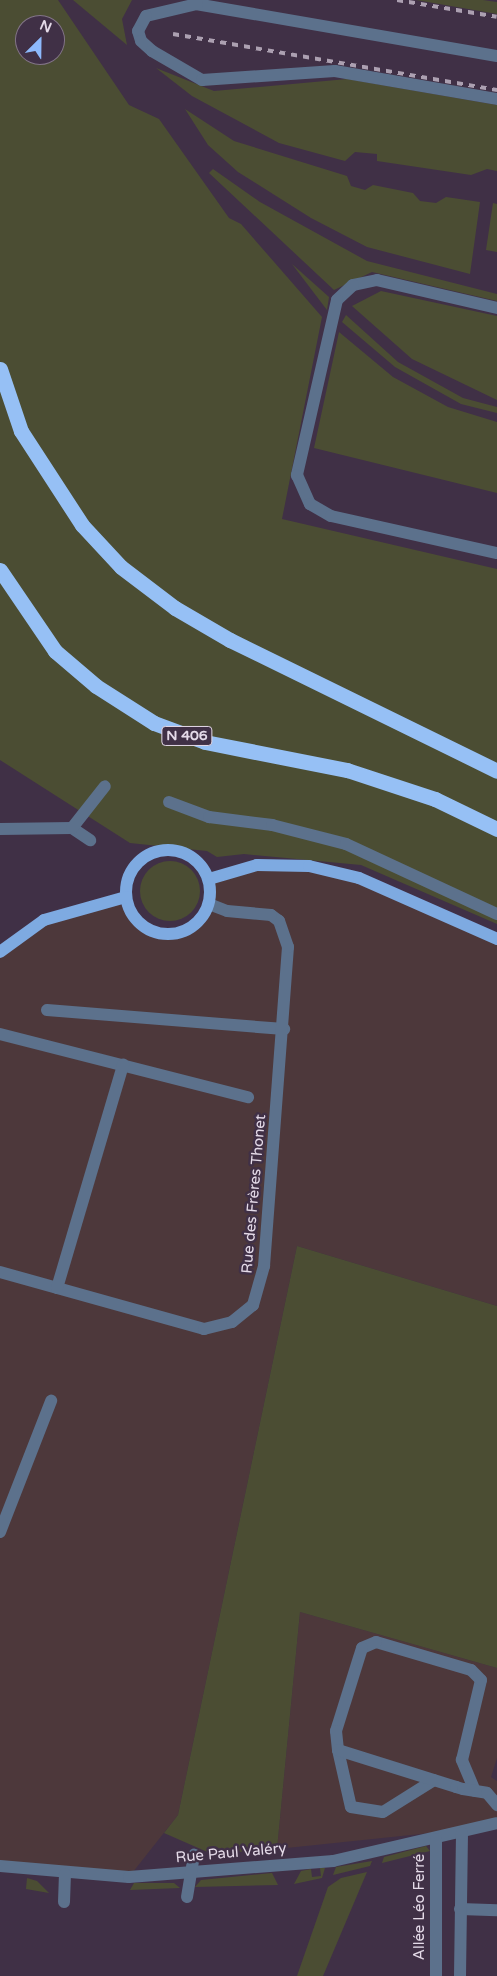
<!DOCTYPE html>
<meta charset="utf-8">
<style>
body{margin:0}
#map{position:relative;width:497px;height:1976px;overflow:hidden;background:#403046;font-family:"Varela Round",sans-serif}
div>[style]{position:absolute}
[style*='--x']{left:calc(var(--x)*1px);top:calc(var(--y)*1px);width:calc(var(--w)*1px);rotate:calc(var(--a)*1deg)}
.industrial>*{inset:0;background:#4d383b}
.green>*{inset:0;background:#4b4d33}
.round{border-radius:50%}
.minor>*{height:12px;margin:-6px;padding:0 6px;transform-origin:6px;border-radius:6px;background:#5c718c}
.major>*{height:12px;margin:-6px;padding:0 6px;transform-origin:6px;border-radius:6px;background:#7eaae1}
.major>.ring{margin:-6px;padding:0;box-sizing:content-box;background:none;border:12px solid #7eaae1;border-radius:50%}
.highway>*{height:15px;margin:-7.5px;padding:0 7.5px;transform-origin:7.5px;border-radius:7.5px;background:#96c0f5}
.rail>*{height:4px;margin-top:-2px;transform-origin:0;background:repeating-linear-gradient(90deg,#aca0b1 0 6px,transparent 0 12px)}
span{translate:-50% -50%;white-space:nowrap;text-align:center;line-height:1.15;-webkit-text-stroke:5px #403046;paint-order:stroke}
.shield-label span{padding:1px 4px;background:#403046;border:1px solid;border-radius:4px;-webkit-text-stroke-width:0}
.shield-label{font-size:14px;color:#e4dae8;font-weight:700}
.street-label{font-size:15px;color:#e4dae8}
.north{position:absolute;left:15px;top:15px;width:50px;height:50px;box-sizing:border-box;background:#403046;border:1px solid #827487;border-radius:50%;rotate:23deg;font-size:14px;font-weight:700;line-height:20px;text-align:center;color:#e4dae8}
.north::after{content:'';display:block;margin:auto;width:18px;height:22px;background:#8db9fc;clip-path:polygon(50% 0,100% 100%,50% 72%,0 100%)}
</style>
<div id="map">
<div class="industrial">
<i style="clip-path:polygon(257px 865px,359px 878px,497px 940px,497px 1306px,297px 1246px,178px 1815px,129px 1877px,0 1861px,0 954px,44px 920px,113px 900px,168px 934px,200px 920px,209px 879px)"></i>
<i style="clip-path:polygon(300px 1612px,497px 1668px,497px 1758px,491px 1777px,497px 1781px,497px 1826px,277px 1849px)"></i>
</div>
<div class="green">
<i style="clip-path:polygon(evenodd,0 0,58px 0,129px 105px,159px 119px,229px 218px,241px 224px,322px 317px,282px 519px,497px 569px,497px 924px,361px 865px,244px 854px,217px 857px,207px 851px,130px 843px,0 760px,0 0,25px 25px,55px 25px,55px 55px,25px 55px,25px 25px)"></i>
<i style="clip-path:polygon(73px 0,132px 0,122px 19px,127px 45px)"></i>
<i style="clip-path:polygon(416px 0,483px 0,497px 2px,497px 14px)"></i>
<i style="clip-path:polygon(156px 68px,214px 91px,347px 79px,497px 105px,497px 171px,487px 169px,471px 175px,377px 161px,377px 154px,355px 152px,345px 161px,279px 143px,192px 96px)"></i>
<i style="clip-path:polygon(185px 109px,234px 141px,347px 176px,351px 186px,365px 190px,373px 185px,413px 193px,420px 201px,436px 203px,446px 197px,480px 202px,470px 274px,367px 247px,311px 218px,238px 172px,208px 145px)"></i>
<i style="clip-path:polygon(213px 169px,260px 202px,367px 261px,497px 294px,497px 301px,372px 272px,334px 290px,209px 173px)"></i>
<i style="clip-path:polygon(493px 203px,497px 204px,497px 252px,486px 250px)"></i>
<i style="clip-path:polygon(292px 264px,329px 297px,327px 310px)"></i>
<i style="clip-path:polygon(381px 291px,497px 316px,497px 400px,412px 359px,352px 306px)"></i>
<i style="clip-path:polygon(346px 315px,398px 362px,463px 398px,497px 407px,497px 413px,461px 404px,395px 367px,342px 322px)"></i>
<i style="clip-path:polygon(339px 332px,393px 377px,448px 407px,497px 422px,497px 493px,314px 448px)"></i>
<i class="round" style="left:140px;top:861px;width:60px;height:60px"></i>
<i style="clip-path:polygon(297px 1246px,497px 1306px,497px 1668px,300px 1612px,277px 1849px,212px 1854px,164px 1833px,178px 1815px)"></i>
<i style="clip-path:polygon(426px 1846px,430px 1851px,382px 1863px,384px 1857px)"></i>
<i style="clip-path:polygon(372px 1861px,370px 1866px,333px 1875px,336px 1867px)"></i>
<i style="clip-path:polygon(320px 1868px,325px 1868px,322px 1878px,294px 1884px,301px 1871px,311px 1869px,312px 1877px,321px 1876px)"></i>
<i style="clip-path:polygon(367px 1872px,323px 1976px,297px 1976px,328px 1887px,341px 1878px)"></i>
<i style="clip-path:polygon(272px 1873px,278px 1885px,195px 1887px,201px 1880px)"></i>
<i style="clip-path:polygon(27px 1878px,37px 1881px,49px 1893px,26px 1889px)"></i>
<i style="clip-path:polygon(134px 1883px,174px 1883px,180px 1888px,130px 1890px)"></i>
</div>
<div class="minor">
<i style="--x:497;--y:56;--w:304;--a:-170.2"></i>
<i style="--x:197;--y:4;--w:52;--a:166.8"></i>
<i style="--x:146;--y:16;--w:17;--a:118"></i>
<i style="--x:138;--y:31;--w:10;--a:73"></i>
<i style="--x:141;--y:41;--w:15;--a:42"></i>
<i style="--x:152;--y:51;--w:58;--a:30.1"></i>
<i style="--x:202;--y:80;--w:133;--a:-3.9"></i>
<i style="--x:335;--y:71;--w:164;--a:9.8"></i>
<i style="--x:497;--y:308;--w:123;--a:-166.9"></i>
<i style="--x:377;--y:280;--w:25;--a:168"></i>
<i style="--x:353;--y:285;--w:22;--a:137"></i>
<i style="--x:337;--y:300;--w:180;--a:102.9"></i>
<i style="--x:297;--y:475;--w:32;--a:66"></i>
<i style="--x:310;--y:504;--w:24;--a:30"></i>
<i style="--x:331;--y:516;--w:170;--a:12.6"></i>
<i style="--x:169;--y:802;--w:43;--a:20.6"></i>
<i style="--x:209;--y:817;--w:64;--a:7.2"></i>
<i style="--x:272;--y:825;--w:76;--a:14.4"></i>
<i style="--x:346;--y:844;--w:166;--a:24.9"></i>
<i style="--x:72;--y:828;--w:22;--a:34"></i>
<i style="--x:0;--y:829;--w:72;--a:-0.8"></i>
<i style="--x:72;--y:828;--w:53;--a:-51.8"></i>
<i style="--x:47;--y:1010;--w:238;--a:4.6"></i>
<i style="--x:0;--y:1034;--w:256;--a:14.3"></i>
<i style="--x:0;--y:1272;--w:212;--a:15.6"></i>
<i style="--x:204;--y:1329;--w:29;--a:-14"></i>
<i style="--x:232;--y:1322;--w:27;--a:-39"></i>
<i style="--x:253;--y:1305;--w:41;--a:-74.2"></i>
<i style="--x:264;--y:1266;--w:320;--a:-85.7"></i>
<i style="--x:288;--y:947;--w:28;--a:-109"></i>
<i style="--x:279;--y:921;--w:10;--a:-143"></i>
<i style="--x:271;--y:915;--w:44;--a:-174.8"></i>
<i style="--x:227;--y:911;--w:19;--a:-159"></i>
<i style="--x:57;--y:1288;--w:233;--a:-73.5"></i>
<i style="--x:0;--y:1532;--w:141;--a:-68.7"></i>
<i style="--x:338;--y:1750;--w:58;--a:77.2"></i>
<i style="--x:351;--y:1807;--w:32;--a:9"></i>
<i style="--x:383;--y:1812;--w:60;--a:-32.1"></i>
<i style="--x:475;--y:1791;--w:34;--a:-113"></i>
<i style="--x:462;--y:1760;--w:82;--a:-76.6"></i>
<i style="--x:481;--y:1680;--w:14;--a:-135"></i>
<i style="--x:471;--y:1670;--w:99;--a:-163.6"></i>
<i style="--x:376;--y:1642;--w:15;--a:157"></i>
<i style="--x:362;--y:1648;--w:87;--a:107.4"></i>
<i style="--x:336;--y:1731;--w:19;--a:84"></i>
<i style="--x:338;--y:1750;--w:124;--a:17.4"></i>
<i style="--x:456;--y:1787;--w:7;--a:16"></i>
<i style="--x:463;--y:1789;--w:24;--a:9"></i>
<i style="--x:487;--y:1793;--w:16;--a:50"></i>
<i style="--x:0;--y:1866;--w:129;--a:4.9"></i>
<i style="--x:129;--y:1877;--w:205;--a:-4.5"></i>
<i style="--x:333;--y:1861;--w:168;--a:-13"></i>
<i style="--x:187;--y:1897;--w:43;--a:-80.5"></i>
<i style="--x:64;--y:1902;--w:28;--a:-88"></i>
<i style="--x:460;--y:1909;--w:37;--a:2"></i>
<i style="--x:436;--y:1976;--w:137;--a:-90"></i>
<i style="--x:460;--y:1976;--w:143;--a:-89.2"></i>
</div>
<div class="major">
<i class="ring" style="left:126px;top:850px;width:72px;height:72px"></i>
<i style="--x:209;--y:879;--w:50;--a:-16.3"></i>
<i style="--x:257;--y:865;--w:52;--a:1.1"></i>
<i style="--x:309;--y:866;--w:51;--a:13.5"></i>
<i style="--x:359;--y:878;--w:151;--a:23.8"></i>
<i style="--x:0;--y:952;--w:54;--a:-36"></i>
<i style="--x:44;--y:920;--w:85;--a:-15.7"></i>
</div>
<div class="highway">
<i style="--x:0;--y:369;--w:65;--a:71.3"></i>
<i style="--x:21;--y:431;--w:112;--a:57"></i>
<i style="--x:82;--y:525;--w:57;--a:47.1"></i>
<i style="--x:121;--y:567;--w:68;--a:37.2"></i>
<i style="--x:175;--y:608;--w:64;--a:30.2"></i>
<i style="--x:230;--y:640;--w:297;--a:26.1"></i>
<i style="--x:0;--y:570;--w:98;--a:55.8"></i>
<i style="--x:55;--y:651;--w:54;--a:40.5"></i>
<i style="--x:96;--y:686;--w:69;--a:32.5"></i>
<i style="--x:154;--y:723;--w:54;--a:20.4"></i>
<i style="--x:205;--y:742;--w:145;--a:11.2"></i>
<i style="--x:347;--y:770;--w:93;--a:18.2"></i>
<i style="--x:435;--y:799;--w:69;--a:25.8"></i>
</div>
<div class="rail">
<i style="--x:397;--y:0;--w:101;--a:9.6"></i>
<i style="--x:173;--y:34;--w:329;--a:9.8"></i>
</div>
<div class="shield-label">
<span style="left:187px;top:736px">N 406</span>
</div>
<div class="street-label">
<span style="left:254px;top:1194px;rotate:-85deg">Rue des Frères Thonet</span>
<span style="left:231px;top:1853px;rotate:-5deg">Rue Paul Valéry</span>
<span style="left:420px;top:1907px;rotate:-90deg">Allée Léo Ferré</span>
</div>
<div class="north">N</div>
</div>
